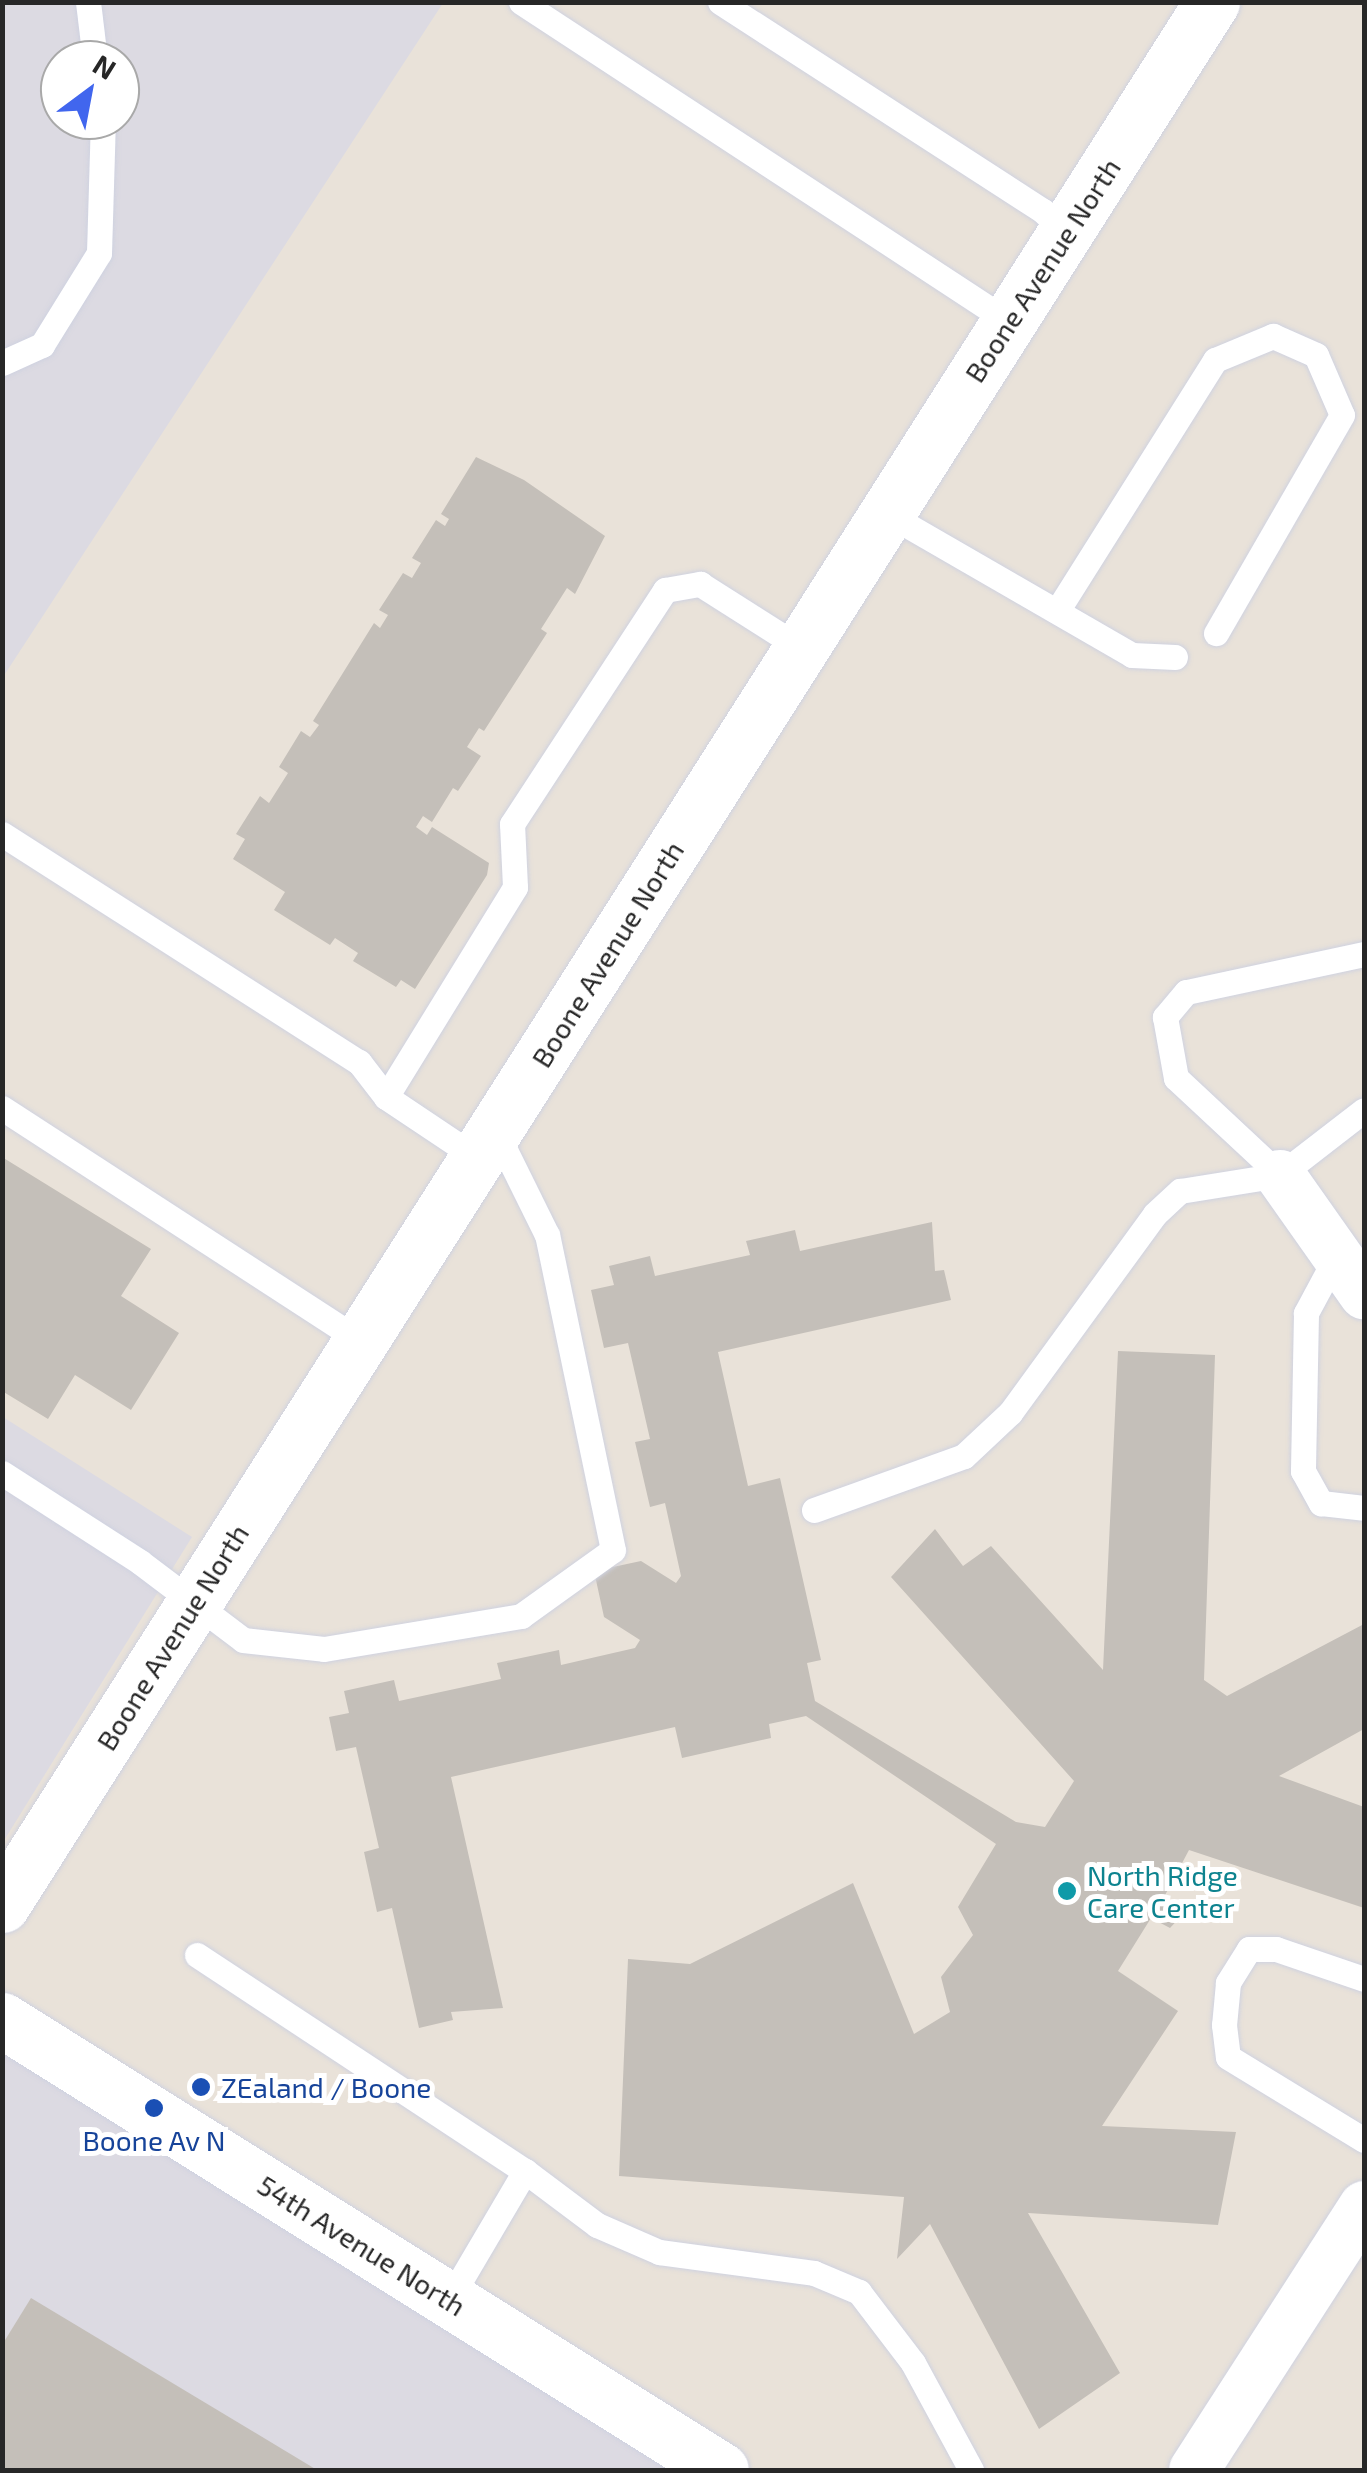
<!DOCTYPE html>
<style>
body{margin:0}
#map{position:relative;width:1367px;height:2473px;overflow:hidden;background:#e9e2d9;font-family:"Exo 2",sans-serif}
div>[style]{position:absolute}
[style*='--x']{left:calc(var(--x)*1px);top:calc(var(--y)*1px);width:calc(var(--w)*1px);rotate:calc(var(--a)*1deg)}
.industrial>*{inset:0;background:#dcdae2}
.building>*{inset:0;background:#c4bfb9}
.roads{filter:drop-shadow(0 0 2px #cfd2e0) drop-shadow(0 0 2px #cfd2e0)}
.lane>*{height:25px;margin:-12.5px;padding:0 12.5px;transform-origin:12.5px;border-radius:12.5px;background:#fff}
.street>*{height:50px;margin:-25px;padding:0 25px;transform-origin:25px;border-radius:25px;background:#fff}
.secondary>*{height:55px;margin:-27.5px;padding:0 27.5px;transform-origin:27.5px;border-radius:27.5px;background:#fff}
.dots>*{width:28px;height:28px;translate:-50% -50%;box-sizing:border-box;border:5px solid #fff;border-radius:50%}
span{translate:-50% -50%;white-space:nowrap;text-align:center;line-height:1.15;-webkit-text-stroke:10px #fff;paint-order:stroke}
.street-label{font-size:28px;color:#272727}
.culture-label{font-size:28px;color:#0d838f}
.left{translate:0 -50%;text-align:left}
.transit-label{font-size:28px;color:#164399}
.frame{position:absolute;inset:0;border:5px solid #272727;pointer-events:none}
.north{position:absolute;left:40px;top:40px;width:100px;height:100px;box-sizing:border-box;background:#fff;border:2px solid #a9a9a9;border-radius:50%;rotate:32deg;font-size:28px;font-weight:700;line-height:40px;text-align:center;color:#272727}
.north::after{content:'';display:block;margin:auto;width:35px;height:45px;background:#4166ee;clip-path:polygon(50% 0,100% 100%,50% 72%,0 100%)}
</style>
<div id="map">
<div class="industrial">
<i style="clip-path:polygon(evenodd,3px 3px,443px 3px,3px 677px,3px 3px,60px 60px,120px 60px,120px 120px,60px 120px,60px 60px)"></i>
<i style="clip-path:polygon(3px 1417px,192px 1537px,3px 1842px)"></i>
<i style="clip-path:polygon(3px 2056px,16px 2057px,673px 2470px,3px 2470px)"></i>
</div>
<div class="building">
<i style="clip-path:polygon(476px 457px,524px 480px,605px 536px,575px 594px,567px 588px,541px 629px,547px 633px,484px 731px,479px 728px,467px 747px,481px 756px,458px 791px,453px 788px,432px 822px,423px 816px,416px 827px,427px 835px,432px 827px,489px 863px,487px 875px,415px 989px,401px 980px,396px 987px,353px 961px,358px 953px,335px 938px,330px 945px,274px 910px,285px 892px,233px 859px,245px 839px,236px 834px,260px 796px,269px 803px,288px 773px,279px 767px,301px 731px,310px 737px,319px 725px,313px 721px,374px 623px,380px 628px,388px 615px,379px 610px,403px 573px,412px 578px,421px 563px,412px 558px,436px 520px,445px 526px,449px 519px,441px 514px)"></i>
<i style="clip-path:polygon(2px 1157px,151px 1249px,121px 1296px,179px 1333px,131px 1410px,75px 1375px,48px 1419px,2px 1391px)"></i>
<i style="clip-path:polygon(932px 1222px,935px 1271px,944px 1270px,951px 1300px,718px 1352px,748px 1486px,780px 1478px,821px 1660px,807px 1663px,815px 1701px,1016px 1822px,1045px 1827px,1074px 1781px,891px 1577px,935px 1529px,963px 1566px,991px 1546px,1103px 1670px,1118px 1351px,1215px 1355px,1204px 1680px,1227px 1696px,1364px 1624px,1364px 1729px,1279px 1776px,1364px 1807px,1364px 1908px,1189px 1850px,1163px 1899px,1184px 1913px,1170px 1928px,1151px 1918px,1118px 1971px,1178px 2011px,1102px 2126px,1236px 2132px,1218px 2225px,1028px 2213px,1120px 2373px,1039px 2429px,930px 2224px,897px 2259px,904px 2197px,619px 2176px,628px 1959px,690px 1964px,853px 1883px,914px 2034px,950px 2012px,941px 1977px,973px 1935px,958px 1907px,996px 1844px,806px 1716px,769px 1724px,771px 1738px,682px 1758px,675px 1727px,451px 1777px,503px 2008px,451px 2012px,453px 2020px,419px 2028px,392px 1908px,377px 1912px,364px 1852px,379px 1848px,356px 1747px,336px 1751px,329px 1717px,349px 1713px,344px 1691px,394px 1680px,399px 1701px,501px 1679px,497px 1663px,559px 1650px,561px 1665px,635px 1648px,640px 1640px,604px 1617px,594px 1571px,641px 1561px,676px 1583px,681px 1576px,665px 1503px,650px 1507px,635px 1442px,650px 1439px,628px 1343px,604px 1348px,591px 1290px,614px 1285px,609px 1266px,650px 1256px,655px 1276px,750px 1255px,746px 1241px,795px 1230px,800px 1251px)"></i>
<i style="clip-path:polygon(31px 2298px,317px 2470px,2px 2470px,2px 2345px)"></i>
</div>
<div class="roads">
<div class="lane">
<i style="--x:88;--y:2;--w:58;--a:83.1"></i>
<i style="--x:521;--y:2;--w:582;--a:33.23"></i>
<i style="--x:720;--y:2;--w:385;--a:32.9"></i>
<i style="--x:1043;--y:211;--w:32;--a:44"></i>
<i style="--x:2;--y:363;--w:44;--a:-24.2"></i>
<i style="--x:42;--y:345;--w:108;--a:-58.2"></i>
<i style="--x:99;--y:253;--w:133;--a:-88.3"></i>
<i style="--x:886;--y:513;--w:284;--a:30"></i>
<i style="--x:1132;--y:655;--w:43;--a:2.7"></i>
<i style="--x:1057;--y:611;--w:297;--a:-57.8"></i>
<i style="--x:1215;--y:360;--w:63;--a:-22.5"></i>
<i style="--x:1273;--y:336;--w:47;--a:23.8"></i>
<i style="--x:1316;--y:355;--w:65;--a:66.6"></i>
<i style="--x:1342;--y:415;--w:252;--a:120"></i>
<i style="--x:2;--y:834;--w:424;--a:32.6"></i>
<i style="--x:359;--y:1062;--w:44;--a:52.4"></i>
<i style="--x:386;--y:1097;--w:110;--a:33.8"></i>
<i style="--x:1364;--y:954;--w:182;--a:167.9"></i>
<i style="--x:1186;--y:992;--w:33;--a:130"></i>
<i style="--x:1165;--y:1017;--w:62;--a:79.8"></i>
<i style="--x:1176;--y:1078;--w:142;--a:43"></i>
<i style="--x:1280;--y:1175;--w:106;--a:-37.7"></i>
<i style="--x:386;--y:1097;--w:246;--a:-58.4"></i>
<i style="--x:515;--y:887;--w:63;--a:-92.7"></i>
<i style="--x:512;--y:824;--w:280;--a:-56.8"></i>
<i style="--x:665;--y:590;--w:36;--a:-10"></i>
<i style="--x:700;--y:584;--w:120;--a:32.4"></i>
<i style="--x:2;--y:1108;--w:428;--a:33"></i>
<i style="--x:1336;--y:1257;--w:64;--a:118.2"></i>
<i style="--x:1306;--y:1313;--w:158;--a:91.1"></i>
<i style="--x:1303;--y:1471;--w:37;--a:61"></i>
<i style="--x:1321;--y:1503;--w:43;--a:6.6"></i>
<i style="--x:2;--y:1473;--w:164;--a:32.8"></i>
<i style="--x:140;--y:1562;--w:129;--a:37.1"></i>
<i style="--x:243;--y:1640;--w:81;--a:6.3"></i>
<i style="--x:324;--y:1649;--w:200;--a:-9.5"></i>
<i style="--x:521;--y:1616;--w:113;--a:-35.7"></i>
<i style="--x:613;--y:1550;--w:322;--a:-101.8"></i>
<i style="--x:547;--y:1235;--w:117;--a:-116.3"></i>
<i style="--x:814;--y:1510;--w:159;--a:-19.8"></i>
<i style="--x:964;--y:1456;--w:63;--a:-43.1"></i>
<i style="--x:1010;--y:1413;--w:246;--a:-53.9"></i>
<i style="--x:1155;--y:1214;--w:34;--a:-43"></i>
<i style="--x:1180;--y:1191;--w:101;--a:-9.1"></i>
<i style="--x:197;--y:1955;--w:393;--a:33.4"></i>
<i style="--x:1364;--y:1979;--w:93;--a:-161.2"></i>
<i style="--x:1276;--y:1949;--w:27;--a:180"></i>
<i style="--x:1249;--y:1949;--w:40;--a:122"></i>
<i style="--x:1228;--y:1983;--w:42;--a:95.4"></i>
<i style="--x:1224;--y:2025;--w:32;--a:83"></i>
<i style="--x:1228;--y:2057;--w:159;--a:31.4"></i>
<i style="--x:449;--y:2300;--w:150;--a:-59.5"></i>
<i style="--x:525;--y:2171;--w:90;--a:36.9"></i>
<i style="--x:597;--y:2225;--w:68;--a:23.5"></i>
<i style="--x:659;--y:2252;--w:156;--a:7.7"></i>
<i style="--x:814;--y:2273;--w:49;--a:22.9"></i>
<i style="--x:859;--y:2292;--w:89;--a:52.7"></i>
<i style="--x:913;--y:2363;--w:122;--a:61.5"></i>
</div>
<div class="street">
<i style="--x:1280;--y:1175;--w:146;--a:54.8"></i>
<i style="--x:1194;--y:2470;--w:314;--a:-57.2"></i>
</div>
<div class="secondary">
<i style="--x:2;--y:1905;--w:2255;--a:-57.55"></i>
<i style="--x:2;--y:2020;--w:848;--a:32.04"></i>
</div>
</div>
<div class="dots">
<i style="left:1067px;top:1891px;background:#0f9aa8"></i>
<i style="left:201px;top:2087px;background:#1a4fb4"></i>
<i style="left:154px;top:2108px;background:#1a4fb4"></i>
</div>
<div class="street-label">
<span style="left:1042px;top:270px;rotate:-57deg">Boone Avenue North</span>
<span style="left:607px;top:954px;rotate:-58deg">Boone Avenue North</span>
<span style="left:172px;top:1637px;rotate:-58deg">Boone Avenue North</span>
<span style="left:362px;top:2245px;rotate:32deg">54th Avenue North</span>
</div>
<div class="culture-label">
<span class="left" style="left:1087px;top:1891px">North Ridge<br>Care Center</span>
</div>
<div class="transit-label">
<span class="left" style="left:221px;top:2087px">ZEaland / Boone</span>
<span style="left:154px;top:2140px">Boone Av N</span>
</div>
<div class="frame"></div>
<div class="north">N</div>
</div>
